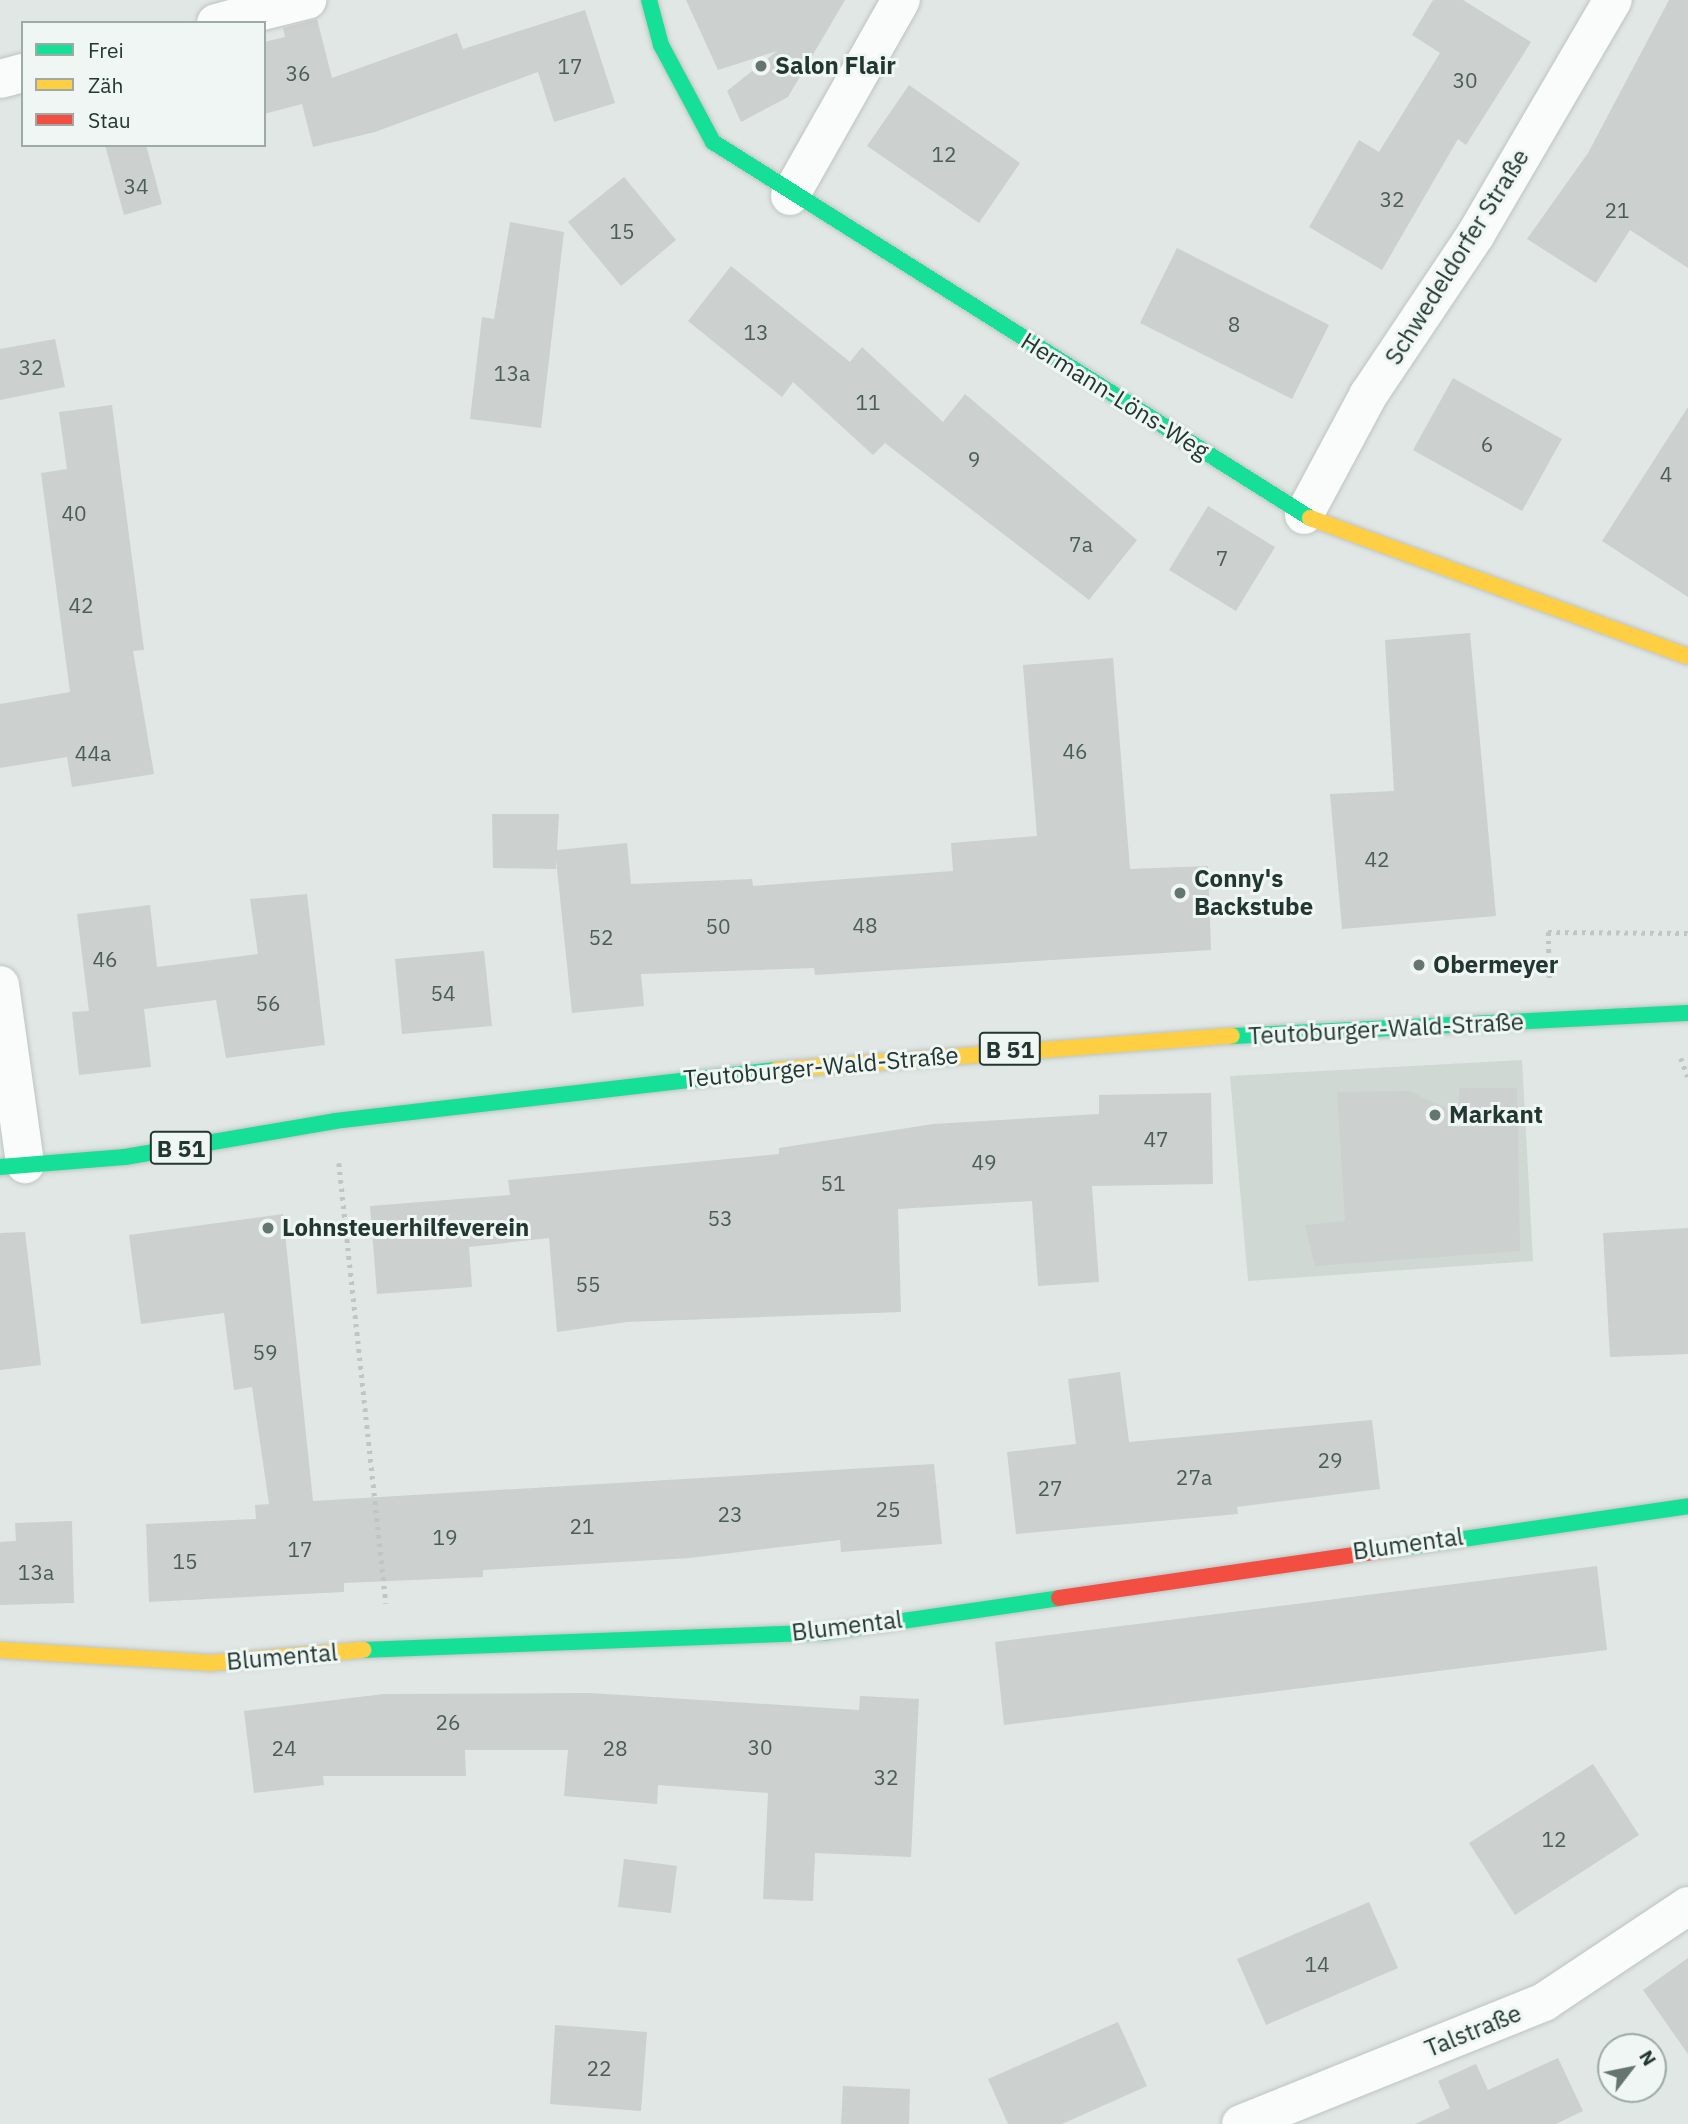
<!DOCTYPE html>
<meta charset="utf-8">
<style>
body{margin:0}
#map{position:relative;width:1688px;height:2124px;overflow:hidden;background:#e1e7e4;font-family:"IBM Plex Sans",sans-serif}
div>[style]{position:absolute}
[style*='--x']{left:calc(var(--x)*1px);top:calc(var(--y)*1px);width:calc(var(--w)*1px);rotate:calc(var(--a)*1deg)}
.built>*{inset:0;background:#d0d8d4}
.building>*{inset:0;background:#ccd0cf}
.path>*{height:4.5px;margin-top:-2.25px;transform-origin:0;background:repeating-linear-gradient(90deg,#bfc7c4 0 3.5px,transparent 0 8.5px)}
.roads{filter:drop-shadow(0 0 2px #bec4c1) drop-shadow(0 0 2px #bec4c1)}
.street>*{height:38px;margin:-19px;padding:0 19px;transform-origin:19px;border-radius:19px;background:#fafbfb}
.fast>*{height:16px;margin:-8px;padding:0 8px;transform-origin:8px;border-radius:8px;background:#16e098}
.slow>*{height:16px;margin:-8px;padding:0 8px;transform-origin:8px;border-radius:8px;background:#ffcf43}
.jam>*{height:16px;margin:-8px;padding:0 8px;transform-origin:8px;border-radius:8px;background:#f24e42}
.dots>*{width:19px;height:19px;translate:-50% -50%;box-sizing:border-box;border:4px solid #eff6f3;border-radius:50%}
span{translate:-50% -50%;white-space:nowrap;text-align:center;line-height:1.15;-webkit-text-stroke:6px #eff6f3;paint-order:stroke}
.number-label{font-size:21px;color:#4c5d59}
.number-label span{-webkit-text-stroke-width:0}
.shield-label span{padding:2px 5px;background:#eff6f3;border:2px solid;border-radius:5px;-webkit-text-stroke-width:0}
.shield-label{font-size:23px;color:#223732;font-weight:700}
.poi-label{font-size:24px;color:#223732;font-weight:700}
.left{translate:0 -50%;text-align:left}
.street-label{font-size:24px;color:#223732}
.legend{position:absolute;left:21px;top:21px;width:245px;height:126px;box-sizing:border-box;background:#eff6f3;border:2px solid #9daaa6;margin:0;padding:9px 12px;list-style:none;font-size:21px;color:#223732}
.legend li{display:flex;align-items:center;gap:14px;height:35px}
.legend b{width:35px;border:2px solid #9daaa6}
.north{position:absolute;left:1597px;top:2033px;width:70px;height:70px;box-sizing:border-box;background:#eff6f3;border:2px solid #9daaa6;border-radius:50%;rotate:58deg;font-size:19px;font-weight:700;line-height:28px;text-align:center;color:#223732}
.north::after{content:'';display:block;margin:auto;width:24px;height:32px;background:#657570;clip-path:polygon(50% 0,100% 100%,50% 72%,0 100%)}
</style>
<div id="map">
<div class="built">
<i style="clip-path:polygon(1522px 1060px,1533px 1261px,1248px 1281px,1230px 1076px)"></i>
</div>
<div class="building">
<i style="clip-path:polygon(686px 0,845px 0,788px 97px,741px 122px,727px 91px,777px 51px,718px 70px)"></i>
<i style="clip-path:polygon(1433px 0,1463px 0,1531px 42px,1466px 145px,1458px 139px,1382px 270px,1309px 227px,1359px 140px,1379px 152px,1440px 53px,1412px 35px)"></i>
<i style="clip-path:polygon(1669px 0,1688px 0,1688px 268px,1630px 230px,1596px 283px,1527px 239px,1588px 153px)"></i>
<i style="clip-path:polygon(585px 10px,615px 103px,554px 122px,538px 72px,375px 132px,313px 147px,302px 104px,264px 114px,264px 42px,285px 37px,283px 28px,317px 19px,332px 78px,457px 33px,463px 49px)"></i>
<i style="clip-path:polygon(909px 85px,1020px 163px,979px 223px,867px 146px)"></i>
<i style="clip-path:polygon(105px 145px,146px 145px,162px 204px,124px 215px)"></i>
<i style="clip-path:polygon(624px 177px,676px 240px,621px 286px,568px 222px)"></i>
<i style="clip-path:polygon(510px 222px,564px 232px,541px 428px,470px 419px,482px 317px,494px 319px)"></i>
<i style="clip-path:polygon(1177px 248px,1329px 325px,1292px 399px,1140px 323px)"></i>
<i style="clip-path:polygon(731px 266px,850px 362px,862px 347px,943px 422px,965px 394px,1137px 540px,1089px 600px,885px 443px,873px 455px,793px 382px,782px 397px,688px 321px)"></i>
<i style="clip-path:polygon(55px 339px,65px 387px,0 400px,0 349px)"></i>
<i style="clip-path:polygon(1453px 378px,1562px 439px,1522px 511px,1413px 450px)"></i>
<i style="clip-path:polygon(112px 405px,144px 650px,133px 651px,154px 774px,72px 787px,67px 757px,0 768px,0 704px,70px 692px,41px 473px,67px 469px,59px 412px)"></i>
<i style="clip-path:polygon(1688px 407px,1688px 597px,1602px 541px)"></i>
<i style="clip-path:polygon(1208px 506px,1275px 547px,1236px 611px,1169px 570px)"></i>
<i style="clip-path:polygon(1470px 633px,1496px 916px,1342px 929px,1330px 794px,1394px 791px,1385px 640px)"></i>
<i style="clip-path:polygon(1113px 658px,1130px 869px,1208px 866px,1211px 950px,815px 975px,814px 968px,641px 974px,644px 1006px,572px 1013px,556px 859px,556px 869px,493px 868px,492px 814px,559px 814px,557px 850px,627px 843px,631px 884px,752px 879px,753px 886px,953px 871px,951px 843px,1037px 836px,1023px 665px)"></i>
<i style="clip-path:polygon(307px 894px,325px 1045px,226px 1058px,216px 1000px,144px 1009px,151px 1067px,79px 1075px,72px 1012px,89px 1011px,77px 914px,150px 905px,157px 967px,258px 954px,250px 899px)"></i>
<i style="clip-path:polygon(484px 951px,492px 1026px,402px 1034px,395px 959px)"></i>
<i style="clip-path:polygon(1459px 1088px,1517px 1088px,1520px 1251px,1315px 1266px,1305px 1225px,1345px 1221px,1337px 1092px,1409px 1091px,1459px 1114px)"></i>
<i style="clip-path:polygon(1211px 1093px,1213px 1184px,1092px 1186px,1099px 1282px,1038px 1286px,1032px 1201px,898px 1209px,901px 1312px,627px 1322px,557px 1332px,549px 1238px,469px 1247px,472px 1287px,377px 1294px,370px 1206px,510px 1195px,508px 1180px,779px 1154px,779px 1148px,933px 1124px,1099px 1114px,1099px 1095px)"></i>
<i style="clip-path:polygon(283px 1214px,313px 1501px,934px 1464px,942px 1544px,841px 1552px,840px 1540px,690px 1558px,483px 1570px,483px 1577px,344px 1583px,344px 1592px,149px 1602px,146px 1524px,256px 1519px,255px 1505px,269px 1504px,252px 1387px,234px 1390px,224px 1313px,141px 1324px,129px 1235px)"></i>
<i style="clip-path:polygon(1688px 1228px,1688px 1354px,1610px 1357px,1603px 1233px)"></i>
<i style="clip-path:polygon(25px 1232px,41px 1365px,0 1370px,0 1233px)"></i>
<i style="clip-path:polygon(1120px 1372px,1129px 1442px,1372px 1420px,1380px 1489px,1237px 1507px,1238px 1514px,1016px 1534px,1007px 1452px,1076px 1444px,1068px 1379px)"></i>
<i style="clip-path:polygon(72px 1521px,74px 1603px,0 1605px,0 1542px,16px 1541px,15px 1523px)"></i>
<i style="clip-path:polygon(1597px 1566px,1607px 1650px,1004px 1725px,995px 1642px)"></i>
<i style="clip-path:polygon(590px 1693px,859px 1710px,860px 1696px,919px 1699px,911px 1857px,815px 1853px,813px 1901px,763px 1899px,768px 1793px,658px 1785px,657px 1804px,564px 1796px,568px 1750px,465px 1750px,466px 1776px,323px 1776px,324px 1785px,254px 1793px,244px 1711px,384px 1694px)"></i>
<i style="clip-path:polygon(1593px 1764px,1639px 1835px,1515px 1915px,1469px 1843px)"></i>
<i style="clip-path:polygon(624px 1859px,677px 1866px,671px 1913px,618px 1907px)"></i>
<i style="clip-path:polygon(1369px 1902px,1398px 1968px,1266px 2025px,1237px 1959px)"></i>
<i style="clip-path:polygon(1688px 1958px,1688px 2054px,1643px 1990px)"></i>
<i style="clip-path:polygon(1118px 2022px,1147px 2086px,1062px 2124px,1008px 2124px,988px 2079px)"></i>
<i style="clip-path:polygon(555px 2025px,647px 2032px,641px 2111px,550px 2104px)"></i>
<i style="clip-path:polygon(1558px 2058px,1583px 2111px,1556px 2124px,1415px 2124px,1450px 2108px,1438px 2081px,1476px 2064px,1488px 2090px)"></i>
<i style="clip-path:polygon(843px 2086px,910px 2089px,909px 2124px,841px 2124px)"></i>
</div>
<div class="path">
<i style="--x:1549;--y:978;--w:46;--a:-91.2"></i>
<i style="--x:1548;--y:932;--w:140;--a:0.4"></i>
<i style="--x:1681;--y:1058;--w:20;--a:70"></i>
<i style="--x:339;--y:1163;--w:443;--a:83.9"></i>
</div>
<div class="roads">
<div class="street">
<i style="--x:254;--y:13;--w:55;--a:-13.8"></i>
<i style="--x:216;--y:23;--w:39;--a:-15"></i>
<i style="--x:254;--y:13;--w:13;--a:-103"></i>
<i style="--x:0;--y:79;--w:24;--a:-15"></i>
<i style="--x:790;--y:196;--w:225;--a:-60.5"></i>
<i style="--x:1304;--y:515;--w:137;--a:-61.8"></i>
<i style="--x:1369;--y:394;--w:192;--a:-56.2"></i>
<i style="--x:1476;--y:234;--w:271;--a:-59.7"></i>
<i style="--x:0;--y:985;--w:181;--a:82"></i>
<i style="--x:1241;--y:2124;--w:327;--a:-21.9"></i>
<i style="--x:1544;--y:2002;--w:173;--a:-33.7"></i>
</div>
<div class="fast">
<i style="--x:649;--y:0;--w:47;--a:75.1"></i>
<i style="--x:661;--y:45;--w:110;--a:61.8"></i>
<i style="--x:713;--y:142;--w:706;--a:32.2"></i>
<i style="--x:1232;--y:1036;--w:457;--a:-2.9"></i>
<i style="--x:0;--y:1167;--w:125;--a:-4.6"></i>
<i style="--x:125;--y:1157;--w:213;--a:-9.7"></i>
<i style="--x:335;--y:1121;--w:444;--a:-6.6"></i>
<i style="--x:1388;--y:1550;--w:303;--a:-8.3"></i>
<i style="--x:363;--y:1650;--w:464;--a:-2.2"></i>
<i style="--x:827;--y:1632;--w:234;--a:-8.3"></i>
</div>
<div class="slow">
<i style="--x:1310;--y:518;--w:402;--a:20.1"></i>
<i style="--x:776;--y:1070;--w:457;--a:-4.3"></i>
<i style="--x:0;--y:1650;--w:210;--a:3.5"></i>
<i style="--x:210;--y:1663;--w:154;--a:-4.9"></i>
</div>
<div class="jam">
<i style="--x:1059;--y:1598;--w:332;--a:-8.3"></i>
</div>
</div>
<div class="dots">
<i style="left:761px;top:66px;background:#657570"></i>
<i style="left:1180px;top:893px;background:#657570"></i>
<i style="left:1419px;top:965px;background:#657570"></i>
<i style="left:1435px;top:1115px;background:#657570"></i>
<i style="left:268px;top:1228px;background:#657570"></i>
</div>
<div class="number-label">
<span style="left:570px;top:66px">17</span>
<span style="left:298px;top:73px">36</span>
<span style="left:1465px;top:80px">30</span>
<span style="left:944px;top:154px">12</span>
<span style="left:136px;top:186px">34</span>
<span style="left:1392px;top:199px">32</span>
<span style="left:1617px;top:210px">21</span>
<span style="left:622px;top:231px">15</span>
<span style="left:1234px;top:324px">8</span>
<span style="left:756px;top:332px">13</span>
<span style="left:31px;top:367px">32</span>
<span style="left:512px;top:373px">13a</span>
<span style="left:868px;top:402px">11</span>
<span style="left:1487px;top:444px">6</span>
<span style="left:974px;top:459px">9</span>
<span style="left:1666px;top:474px">4</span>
<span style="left:74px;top:513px">40</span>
<span style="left:1081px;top:544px">7a</span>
<span style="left:1222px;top:558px">7</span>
<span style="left:81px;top:605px">42</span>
<span style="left:1075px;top:751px">46</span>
<span style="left:93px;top:753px">44a</span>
<span style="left:1377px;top:859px">42</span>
<span style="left:865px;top:925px">48</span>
<span style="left:718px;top:926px">50</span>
<span style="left:601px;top:937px">52</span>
<span style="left:105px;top:959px">46</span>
<span style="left:443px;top:993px">54</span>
<span style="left:268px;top:1003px">56</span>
<span style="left:1156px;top:1139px">47</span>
<span style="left:984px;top:1162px">49</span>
<span style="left:833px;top:1183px">51</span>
<span style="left:720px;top:1218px">53</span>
<span style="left:588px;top:1284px">55</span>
<span style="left:265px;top:1352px">59</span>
<span style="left:1330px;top:1460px">29</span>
<span style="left:1194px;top:1477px">27a</span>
<span style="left:1050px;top:1488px">27</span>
<span style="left:888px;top:1509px">25</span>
<span style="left:730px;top:1514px">23</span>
<span style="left:582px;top:1526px">21</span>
<span style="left:445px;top:1537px">19</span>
<span style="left:300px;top:1549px">17</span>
<span style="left:185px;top:1561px">15</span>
<span style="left:36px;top:1572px">13a</span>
<span style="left:448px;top:1722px">26</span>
<span style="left:760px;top:1747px">30</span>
<span style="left:284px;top:1748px">24</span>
<span style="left:615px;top:1748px">28</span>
<span style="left:886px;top:1777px">32</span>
<span style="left:1554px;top:1839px">12</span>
<span style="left:1317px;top:1964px">14</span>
<span style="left:599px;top:2068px">22</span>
</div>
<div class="shield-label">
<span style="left:1010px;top:1049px">B 51</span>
<span style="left:181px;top:1148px">B 51</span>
</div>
<div class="poi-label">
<span class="left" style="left:775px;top:66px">Salon Flair</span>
<span class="left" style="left:1194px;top:893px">Conny's<br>Backstube</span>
<span class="left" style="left:1433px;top:965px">Obermeyer</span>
<span class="left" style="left:1449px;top:1115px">Markant</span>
<span class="left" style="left:282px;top:1228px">Lohnsteuerhilfeverein</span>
</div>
<div class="street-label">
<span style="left:1457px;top:257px;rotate:-58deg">Schwedeldorfer Straße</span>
<span style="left:1115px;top:396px;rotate:32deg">Hermann-Löns-Weg</span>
<span style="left:1386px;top:1029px;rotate:-3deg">Teutoburger-Wald-Straße</span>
<span style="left:821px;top:1067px;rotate:-5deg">Teutoburger-Wald-Straße</span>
<span style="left:1408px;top:1544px;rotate:-8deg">Blumental</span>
<span style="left:847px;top:1626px;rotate:-7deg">Blumental</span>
<span style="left:282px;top:1657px;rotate:-5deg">Blumental</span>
<span style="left:1473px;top:2031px;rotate:-22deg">Talstraße</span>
</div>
<ul class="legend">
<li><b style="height:9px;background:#16e098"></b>Frei</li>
<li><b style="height:9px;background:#ffcf43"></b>Zäh</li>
<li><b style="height:9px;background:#f24e42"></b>Stau</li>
</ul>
<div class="north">N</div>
</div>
